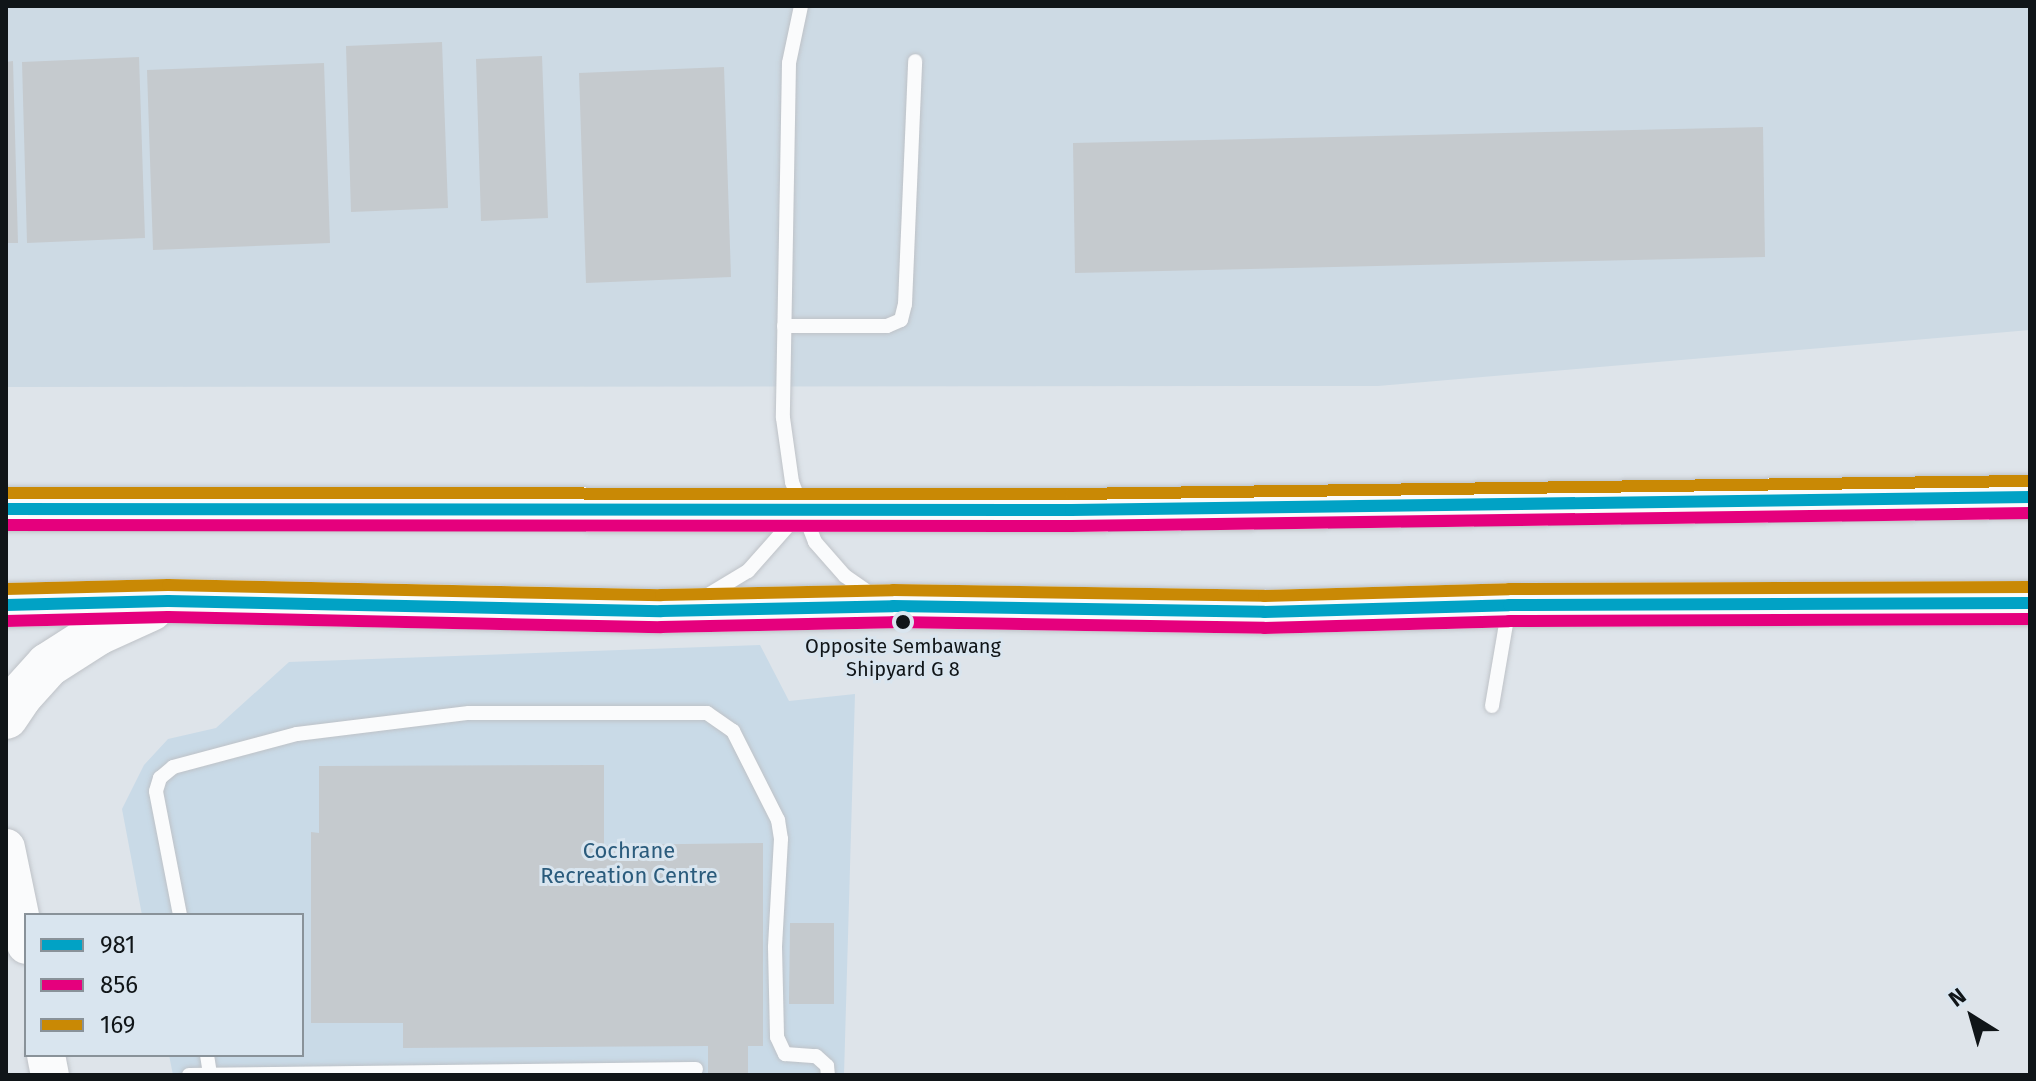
<!DOCTYPE html>
<style>
body{margin:0}
#map{position:relative;width:2036px;height:1081px;overflow:hidden;background:#dee4ea;font-family:"Fira Sans",sans-serif}
div>[style]{position:absolute}
[style*='--x']{left:calc(var(--x)*1px);top:calc(var(--y)*1px);width:calc(var(--w)*1px);rotate:calc(var(--a)*1deg)}
.built>*{inset:0;background:#cddae4}
.green>*{inset:0;background:#c9dae7}
.building>*{inset:0;background:#c5cace}
.roads{filter:drop-shadow(0 0 2px #bec2c7) drop-shadow(0 0 2px #bec2c7)}
.service>*{height:14px;margin:-7px;padding:0 7px;transform-origin:7px;border-radius:7px;background:#fafbfc}
.secondary>*{height:38px;margin:-19px;padding:0 19px;transform-origin:19px;border-radius:19px;background:#fafbfc}
.primary>*{height:44px;margin:-22px;padding:0 22px;transform-origin:22px;border-radius:22px;background:#fafbfc}
.bus-1>*{height:12px;margin:-6px;padding:0 6px;transform-origin:6px;border-radius:6px;background:#01a2c5}
.bus-2>*{height:12px;margin:-6px;padding:0 6px;transform-origin:6px;border-radius:6px;background:#e5007d}
.bus-3>*{height:12px;margin:-6px;padding:0 6px;transform-origin:6px;border-radius:6px;background:#c98905}
.dots>*{width:22px;height:22px;translate:-50% -50%;box-sizing:border-box;border:4px solid #d9e5ef;border-radius:50%}
span{translate:-50% -50%;white-space:nowrap;text-align:center;line-height:1.15;-webkit-text-stroke:6px #d9e5ef;paint-order:stroke}
.bus-label{font-size:20px;color:#101518}
.park-label{font-size:22px;color:#2a5b7c}
.frame{position:absolute;inset:0;border:8px solid #101518;pointer-events:none}
.legend{position:absolute;left:24px;top:913px;width:280px;height:144px;box-sizing:border-box;background:#d9e5ef;border:2px solid #899299;margin:0;padding:10px 14px;list-style:none;font-size:24px;color:#101518}
.legend li{display:flex;align-items:center;gap:16px;height:40px}
.legend b{width:40px;border:2px solid #899299}
.north{position:absolute;left:1932px;top:977px;width:80px;height:80px;-webkit-text-stroke:6px #d9e5ef;paint-order:stroke;rotate:323deg;font-size:22px;font-weight:700;line-height:32px;text-align:center;color:#101518}
.north::after{content:'';display:block;margin:auto;width:28px;height:36px;background:#101518;clip-path:polygon(50% 0,100% 100%,50% 72%,0 100%)}
</style>
<div id="map">
<div class="built">
<i style="clip-path:polygon(6px 6px,2030px 6px,2030px 330px,1378px 386px,6px 387px)"></i>
</div>
<div class="green">
<i style="clip-path:polygon(760px 645px,789px 701px,855px 694px,844px 1075px,173px 1075px,169px 1055px,302px 1055px,302px 915px,142px 915px,122px 809px,144px 765px,168px 739px,216px 728px,289px 662px)"></i>
</div>
<div class="building">
<i style="clip-path:polygon(442px 42px,448px 208px,351px 212px,346px 46px)"></i>
<i style="clip-path:polygon(542px 56px,548px 218px,481px 221px,476px 59px)"></i>
<i style="clip-path:polygon(139px 57px,145px 238px,27px 243px,22px 62px)"></i>
<i style="clip-path:polygon(13px 61px,18px 243px,6px 243px,6px 62px)"></i>
<i style="clip-path:polygon(324px 63px,330px 243px,153px 250px,147px 70px)"></i>
<i style="clip-path:polygon(724px 67px,731px 277px,586px 283px,579px 73px)"></i>
<i style="clip-path:polygon(1763px 127px,1765px 257px,1075px 273px,1073px 143px)"></i>
<i style="clip-path:polygon(604px 765px,604px 845px,763px 843px,763px 1046px,748px 1046px,748px 1075px,708px 1075px,708px 1046px,403px 1048px,403px 1023px,311px 1023px,311px 832px,319px 833px,319px 766px)"></i>
<i style="clip-path:polygon(790px 923px,834px 923px,834px 1004px,789px 1004px)"></i>
</div>
<div class="roads">
<div class="service">
<i style="--x:801;--y:6;--w:58;--a:101.9"></i>
<i style="--x:789;--y:63;--w:355;--a:91"></i>
<i style="--x:783;--y:418;--w:65;--a:82"></i>
<i style="--x:792;--y:482;--w:64;--a:69"></i>
<i style="--x:815;--y:542;--w:45;--a:48.6"></i>
<i style="--x:845;--y:576;--w:32;--a:35"></i>
<i style="--x:784;--y:326;--w:103;--a:0"></i>
<i style="--x:887;--y:326;--w:15;--a:-23"></i>
<i style="--x:901;--y:320;--w:16;--a:-76"></i>
<i style="--x:905;--y:304;--w:243;--a:-87.6"></i>
<i style="--x:708;--y:595;--w:47;--a:-31"></i>
<i style="--x:748;--y:571;--w:72;--a:-48.4"></i>
<i style="--x:1492;--y:706;--w:95;--a:-80.3"></i>
<i style="--x:180;--y:915;--w:126;--a:-101"></i>
<i style="--x:156;--y:791;--w:14;--a:-73"></i>
<i style="--x:160;--y:778;--w:17;--a:-40"></i>
<i style="--x:173;--y:767;--w:128;--a:-14.9"></i>
<i style="--x:297;--y:734;--w:173;--a:-7"></i>
<i style="--x:469;--y:713;--w:238;--a:0"></i>
<i style="--x:707;--y:713;--w:32;--a:35"></i>
<i style="--x:733;--y:731;--w:100;--a:63.2"></i>
<i style="--x:778;--y:820;--w:19;--a:81"></i>
<i style="--x:781;--y:839;--w:108;--a:93.2"></i>
<i style="--x:775;--y:947;--w:90;--a:88.7"></i>
<i style="--x:777;--y:1037;--w:19;--a:65"></i>
<i style="--x:785;--y:1054;--w:31;--a:4"></i>
<i style="--x:816;--y:1056;--w:15;--a:42"></i>
<i style="--x:827;--y:1066;--w:9;--a:84"></i>
<i style="--x:207;--y:1055;--w:18;--a:81"></i>
<i style="--x:189;--y:1075;--w:507;--a:-0.68"></i>
</div>
<div class="secondary">
<i style="--x:6;--y:848;--w:99;--a:78.3"></i>
<i style="--x:46;--y:1055;--w:20;--a:79"></i>
</div>
<div class="primary">
<i style="--x:6;--y:509;--w:1065;--a:0.05"></i>
<i style="--x:1071;--y:510;--w:959;--a:-0.78"></i>
<i style="--x:6;--y:605;--w:162;--a:-1.4"></i>
<i style="--x:168;--y:601;--w:493;--a:1.2"></i>
<i style="--x:661;--y:611;--w:232;--a:-1.2"></i>
<i style="--x:893;--y:606;--w:371;--a:0.9"></i>
<i style="--x:1264;--y:612;--w:245;--a:-1.6"></i>
<i style="--x:1509;--y:605;--w:521;--a:-0.22"></i>
<i style="--x:6;--y:717;--w:25;--a:-56"></i>
<i style="--x:20;--y:696;--w:42;--a:-47.9"></i>
<i style="--x:48;--y:665;--w:59;--a:-32.6"></i>
<i style="--x:98;--y:633;--w:58;--a:-24.4"></i>
</div>
</div>
<div class="bus-1">
<i style="--x:6;--y:509;--w:1065;--a:0.05"></i>
<i style="--x:1071;--y:510;--w:959;--a:-0.78"></i>
<i style="--x:6;--y:605;--w:162;--a:-1.4"></i>
<i style="--x:168;--y:601;--w:493;--a:1.2"></i>
<i style="--x:661;--y:611;--w:232;--a:-1.2"></i>
<i style="--x:893;--y:606;--w:371;--a:0.9"></i>
<i style="--x:1264;--y:612;--w:245;--a:-1.6"></i>
<i style="--x:1509;--y:605;--w:521;--a:-0.22"></i>
</div>
<div class="bus-2">
<i style="--x:6;--y:525;--w:1065;--a:0.05"></i>
<i style="--x:1071;--y:526;--w:959;--a:-0.78"></i>
<i style="--x:6;--y:621;--w:162;--a:-1.4"></i>
<i style="--x:168;--y:617;--w:493;--a:1.2"></i>
<i style="--x:661;--y:627;--w:232;--a:-1.2"></i>
<i style="--x:893;--y:622;--w:371;--a:0.9"></i>
<i style="--x:1264;--y:628;--w:245;--a:-1.6"></i>
<i style="--x:1509;--y:621;--w:521;--a:-0.22"></i>
</div>
<div class="bus-3">
<i style="--x:6;--y:493;--w:1065;--a:0.05"></i>
<i style="--x:1071;--y:494;--w:959;--a:-0.78"></i>
<i style="--x:6;--y:589;--w:162;--a:-1.4"></i>
<i style="--x:168;--y:585;--w:493;--a:1.2"></i>
<i style="--x:661;--y:595;--w:232;--a:-1.2"></i>
<i style="--x:893;--y:590;--w:371;--a:0.9"></i>
<i style="--x:1264;--y:596;--w:245;--a:-1.6"></i>
<i style="--x:1509;--y:589;--w:521;--a:-0.22"></i>
</div>
<div class="dots">
<i style="left:903px;top:622px;background:#101518"></i>
</div>
<div class="bus-label">
<span style="left:903px;top:658px">Opposite Sembawang<br>Shipyard G 8</span>
</div>
<div class="park-label">
<span style="left:629px;top:863px">Cochrane<br>Recreation Centre</span>
</div>
<div class="frame"></div>
<ul class="legend">
<li><b style="height:10px;background:#01a2c5"></b>981</li>
<li><b style="height:10px;background:#e5007d"></b>856</li>
<li><b style="height:10px;background:#c98905"></b>169</li>
</ul>
<div class="north">N</div>
</div>
